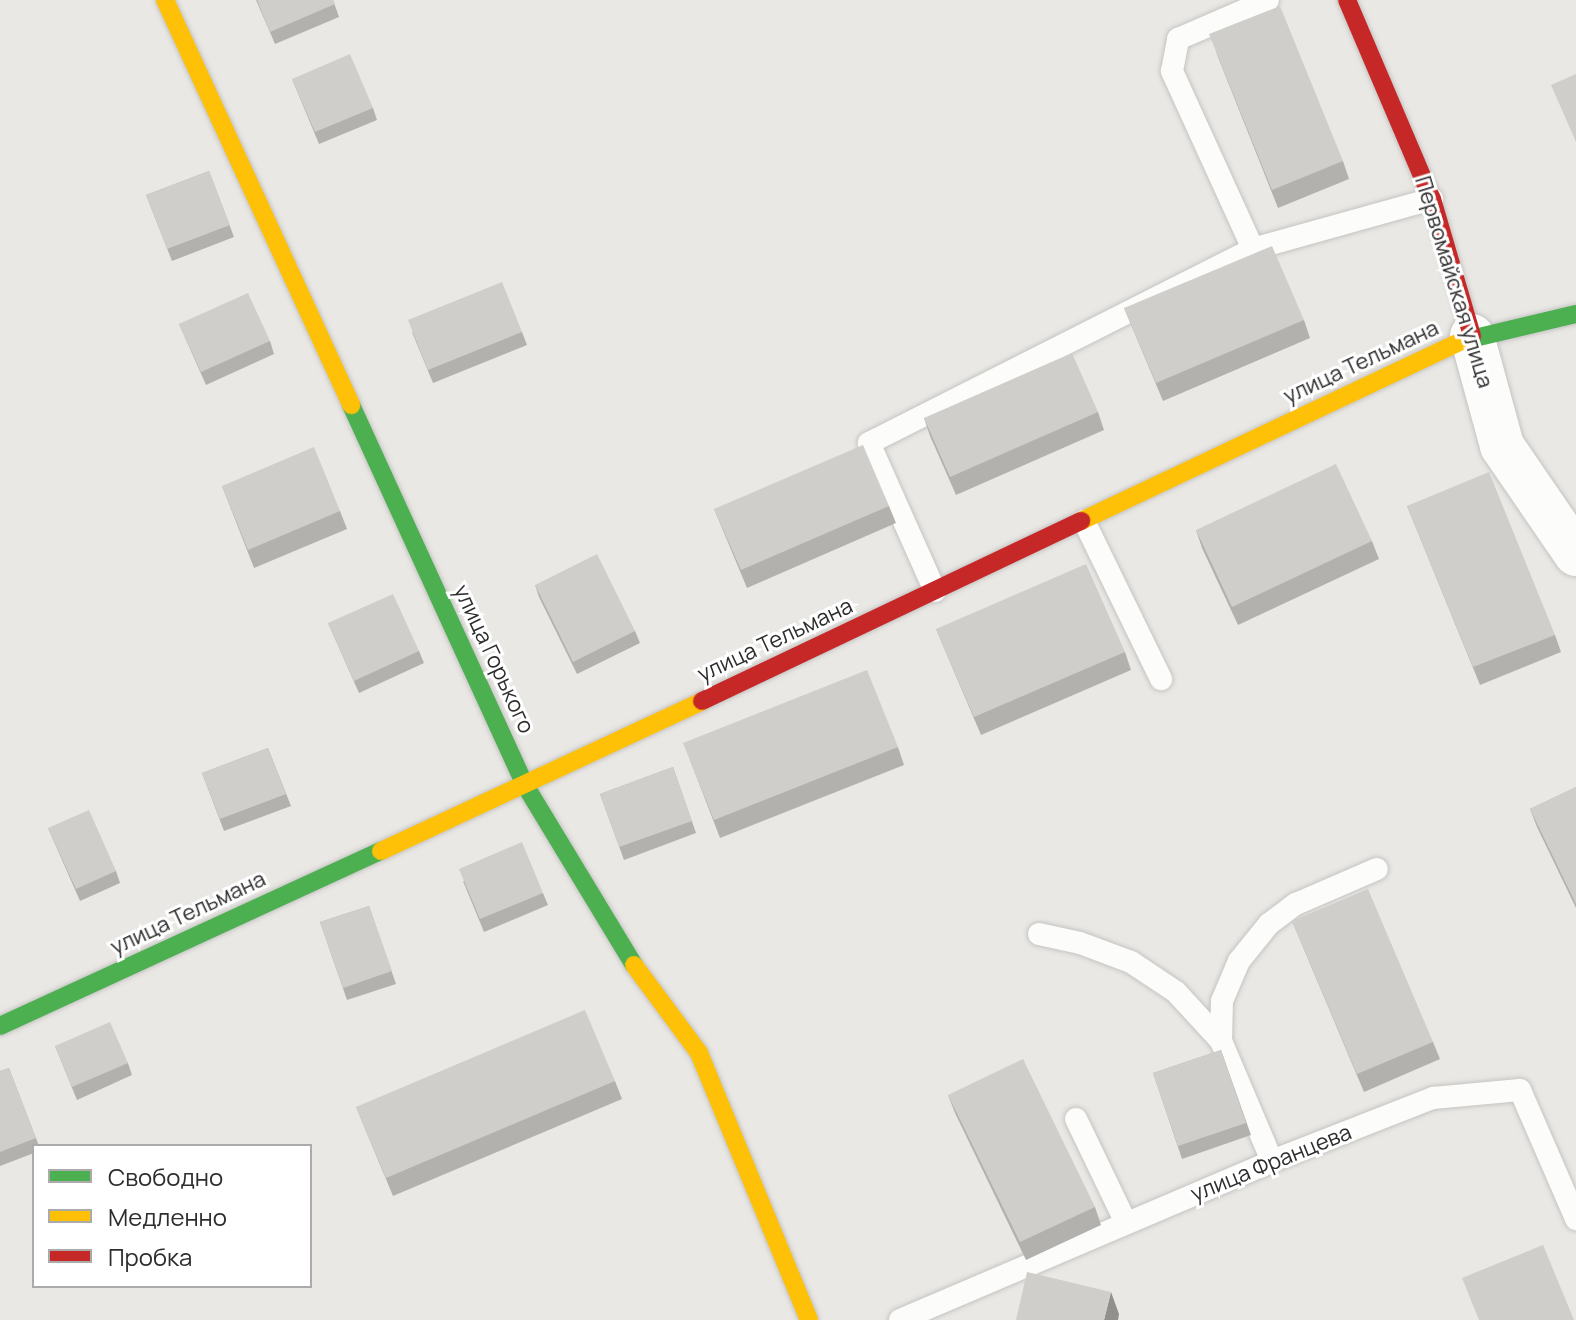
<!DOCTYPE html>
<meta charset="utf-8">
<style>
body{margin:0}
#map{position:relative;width:1576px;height:1320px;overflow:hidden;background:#eae8e4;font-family:Manrope,sans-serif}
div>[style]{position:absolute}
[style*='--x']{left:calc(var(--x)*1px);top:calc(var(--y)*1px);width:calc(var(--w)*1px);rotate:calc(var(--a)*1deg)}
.roads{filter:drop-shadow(0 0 2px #c4c4c3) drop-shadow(0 0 2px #c4c4c3)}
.lane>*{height:22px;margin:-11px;padding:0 11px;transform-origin:11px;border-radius:11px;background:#fcfcfb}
.street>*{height:44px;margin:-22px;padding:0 22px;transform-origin:22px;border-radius:22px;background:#fcfcfb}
.fast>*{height:18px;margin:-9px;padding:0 9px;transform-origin:9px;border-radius:9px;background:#4caf50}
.slow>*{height:18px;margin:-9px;padding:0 9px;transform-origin:9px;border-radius:9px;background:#ffc107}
.jam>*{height:18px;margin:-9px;padding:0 9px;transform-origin:9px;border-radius:9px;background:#c62828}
.wall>*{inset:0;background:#b2b1ae}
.shaded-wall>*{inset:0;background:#91908d}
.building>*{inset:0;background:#cfceca}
span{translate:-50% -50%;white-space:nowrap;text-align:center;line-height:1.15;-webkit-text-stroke:6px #fff;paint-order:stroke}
.street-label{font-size:22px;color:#2d2d2d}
.legend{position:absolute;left:32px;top:1144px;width:280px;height:144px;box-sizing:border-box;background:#fff;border:2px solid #ababab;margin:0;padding:10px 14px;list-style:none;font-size:24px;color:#2d2d2d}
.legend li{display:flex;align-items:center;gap:16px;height:40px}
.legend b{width:40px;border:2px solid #ababab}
</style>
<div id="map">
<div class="roads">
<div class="lane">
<i style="--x:1253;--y:249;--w:196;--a:-114.5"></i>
<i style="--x:1172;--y:71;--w:33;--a:-79"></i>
<i style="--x:1178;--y:39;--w:98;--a:-23.4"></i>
<i style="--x:1084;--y:521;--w:176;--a:64"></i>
<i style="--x:935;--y:591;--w:162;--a:-114"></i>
<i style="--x:869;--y:443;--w:430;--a:-26.8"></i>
<i style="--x:1253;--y:249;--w:186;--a:-15.6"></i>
<i style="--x:1039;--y:934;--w:42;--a:12.4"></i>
<i style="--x:1080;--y:943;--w:54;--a:20.4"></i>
<i style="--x:1131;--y:962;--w:54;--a:33.7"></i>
<i style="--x:1176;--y:992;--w:67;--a:47.4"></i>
<i style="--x:1076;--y:1119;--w:115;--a:64.3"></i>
<i style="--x:1272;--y:1161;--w:130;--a:-113"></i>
<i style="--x:1221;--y:1041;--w:40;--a:-88.6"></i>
<i style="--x:1222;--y:1001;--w:43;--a:-67"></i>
<i style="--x:1239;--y:961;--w:48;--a:-51"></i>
<i style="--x:1269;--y:924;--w:34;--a:-37"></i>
<i style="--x:1296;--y:904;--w:88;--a:-23.4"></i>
<i style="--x:900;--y:1320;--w:405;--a:-23.1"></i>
<i style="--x:1272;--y:1161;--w:173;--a:-21.4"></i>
<i style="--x:1433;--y:1098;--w:87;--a:-5.3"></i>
<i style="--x:1520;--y:1090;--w:141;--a:66.5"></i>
</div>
<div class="street">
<i style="--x:1472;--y:336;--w:114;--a:74.7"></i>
<i style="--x:1502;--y:446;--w:131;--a:55.6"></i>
</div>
<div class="fast">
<i style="--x:1462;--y:341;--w:117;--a:-13.3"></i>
<i style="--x:351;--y:405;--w:418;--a:65.4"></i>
<i style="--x:525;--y:785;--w:210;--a:58.8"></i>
<i style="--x:0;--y:1026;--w:419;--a:-24.7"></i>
</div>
<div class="slow">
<i style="--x:165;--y:0;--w:446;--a:65.3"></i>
<i style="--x:1081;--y:521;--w:421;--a:-25.3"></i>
<i style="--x:381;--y:851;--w:354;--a:-25"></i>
<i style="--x:634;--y:965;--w:109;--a:53.5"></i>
<i style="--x:699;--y:1053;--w:289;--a:67.6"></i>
</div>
<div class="jam">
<i style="--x:1347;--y:0;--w:216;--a:66.9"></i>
<i style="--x:1432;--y:199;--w:143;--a:73.7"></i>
<i style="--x:702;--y:701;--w:420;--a:-25.4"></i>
</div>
</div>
<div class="wall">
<i style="clip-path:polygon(256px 0,333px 0,339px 17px,275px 44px)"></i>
<i style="clip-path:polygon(1216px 52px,1343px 161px,1349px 179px,1278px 208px)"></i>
<i style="clip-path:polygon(292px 79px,373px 108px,377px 120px,319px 144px)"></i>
<i style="clip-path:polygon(209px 171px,234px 237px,172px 261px,146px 195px)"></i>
<i style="clip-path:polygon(1124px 308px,1304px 320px,1310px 338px,1163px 401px)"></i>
<i style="clip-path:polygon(179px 324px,270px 341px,274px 354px,206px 385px)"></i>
<i style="clip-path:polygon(412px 332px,522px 332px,527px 345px,433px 383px)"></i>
<i style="clip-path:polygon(1098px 412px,1104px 430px,956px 495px,930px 436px,924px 418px)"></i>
<i style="clip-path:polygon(222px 486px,340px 511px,347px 529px,254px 568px)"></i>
<i style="clip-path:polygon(889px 506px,896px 523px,747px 588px,714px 509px)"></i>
<i style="clip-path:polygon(1407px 506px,1555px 635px,1561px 652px,1480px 685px)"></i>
<i style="clip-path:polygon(1196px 530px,1372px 541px,1379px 559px,1238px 625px,1202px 548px)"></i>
<i style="clip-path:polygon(535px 585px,635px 631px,640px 643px,577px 674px,539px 597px)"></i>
<i style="clip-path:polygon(328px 623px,419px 651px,424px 663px,359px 693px)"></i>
<i style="clip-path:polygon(936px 629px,1125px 652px,1131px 670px,981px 735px)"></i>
<i style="clip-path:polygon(898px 747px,904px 765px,720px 838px,690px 760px)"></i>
<i style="clip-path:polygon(268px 748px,291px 806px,224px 831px,202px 773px)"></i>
<i style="clip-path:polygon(673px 767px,696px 833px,624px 860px,600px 794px)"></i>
<i style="clip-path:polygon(1576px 787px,1576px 908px,1537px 827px,1530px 809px)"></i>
<i style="clip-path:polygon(48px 828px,116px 871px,120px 883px,80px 901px)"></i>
<i style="clip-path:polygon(463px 881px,543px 893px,548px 905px,484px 932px)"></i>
<i style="clip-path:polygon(369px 906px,396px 984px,347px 1000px,320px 922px)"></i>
<i style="clip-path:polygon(1292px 921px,1433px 1042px,1440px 1059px,1364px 1092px)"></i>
<i style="clip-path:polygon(55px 1046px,128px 1063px,132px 1075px,77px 1100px)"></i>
<i style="clip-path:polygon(1221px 1050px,1251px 1135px,1182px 1159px,1153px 1073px)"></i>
<i style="clip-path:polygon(9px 1068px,39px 1146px,34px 1146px,34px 1153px,0 1166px,0 1071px)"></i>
<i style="clip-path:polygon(615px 1081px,622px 1099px,393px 1196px,356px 1107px)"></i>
<i style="clip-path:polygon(948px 1095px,1095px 1207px,1101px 1225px,1026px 1260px,955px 1113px)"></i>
</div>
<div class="shaded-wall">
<i style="clip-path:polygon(1111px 1292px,1119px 1314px,1118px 1320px,1104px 1320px)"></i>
</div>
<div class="building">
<i style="clip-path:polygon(257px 0,333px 0,335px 4px,270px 32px)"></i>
<i style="clip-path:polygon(1280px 6px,1343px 161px,1272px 190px,1209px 34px)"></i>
<i style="clip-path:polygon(350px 54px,373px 108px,315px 132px,292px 79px)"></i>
<i style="clip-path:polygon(1576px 74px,1576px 142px,1551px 85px)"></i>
<i style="clip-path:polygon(209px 171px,230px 225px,167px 249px,146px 195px)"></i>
<i style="clip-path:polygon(1272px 246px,1304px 320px,1156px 383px,1124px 308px)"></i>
<i style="clip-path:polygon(502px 282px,522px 332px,428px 370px,408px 320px)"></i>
<i style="clip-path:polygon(248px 293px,270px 341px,201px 372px,179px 324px)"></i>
<i style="clip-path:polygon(1072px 353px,1098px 412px,950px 477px,924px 418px)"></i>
<i style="clip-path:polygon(863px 445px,889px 506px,741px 570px,714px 509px)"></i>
<i style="clip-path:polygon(314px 447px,340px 511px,248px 550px,222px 486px)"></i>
<i style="clip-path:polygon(1336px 464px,1372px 541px,1232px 607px,1196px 530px)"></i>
<i style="clip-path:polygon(1489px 472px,1555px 635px,1473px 667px,1407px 506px)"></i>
<i style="clip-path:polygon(597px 554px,635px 631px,573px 662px,535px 585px)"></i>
<i style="clip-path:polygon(1086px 564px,1125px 652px,974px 717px,936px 629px)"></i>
<i style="clip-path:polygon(393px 594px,419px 651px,354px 681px,328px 623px)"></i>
<i style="clip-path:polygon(867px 670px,898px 747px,714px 820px,683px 743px)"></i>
<i style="clip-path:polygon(268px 748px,286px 794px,220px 819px,202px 773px)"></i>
<i style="clip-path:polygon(673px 767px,692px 821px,619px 847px,600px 794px)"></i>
<i style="clip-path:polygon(1576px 787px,1576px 904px,1530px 809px)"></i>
<i style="clip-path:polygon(89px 810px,116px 871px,76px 889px,48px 828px)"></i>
<i style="clip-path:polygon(522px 842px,543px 893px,480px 919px,459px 869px)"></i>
<i style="clip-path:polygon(1368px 889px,1433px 1042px,1357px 1074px,1292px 921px)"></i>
<i style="clip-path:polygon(369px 906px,392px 971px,343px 988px,320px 922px)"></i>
<i style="clip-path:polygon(585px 1010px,615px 1081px,386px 1178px,356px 1107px)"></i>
<i style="clip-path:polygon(110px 1022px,128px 1063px,72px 1087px,55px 1046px)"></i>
<i style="clip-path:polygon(1221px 1050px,1246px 1123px,1178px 1146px,1153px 1073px)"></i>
<i style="clip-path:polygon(1023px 1059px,1095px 1207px,1020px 1242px,948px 1095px)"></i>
<i style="clip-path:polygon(9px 1068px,36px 1138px,0 1152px,0 1071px)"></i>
<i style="clip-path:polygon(1543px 1245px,1574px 1320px,1479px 1320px,1462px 1278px)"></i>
<i style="clip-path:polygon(1027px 1272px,1111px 1292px,1104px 1320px,1016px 1320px)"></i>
</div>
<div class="street-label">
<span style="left:1454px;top:282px;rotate:73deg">Первомайская улица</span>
<span style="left:1361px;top:362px;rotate:-25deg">улица Тельмана</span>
<span style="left:775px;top:640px;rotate:-25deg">улица Тельмана</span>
<span style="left:494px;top:659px;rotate:65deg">улица Горького</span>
<span style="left:188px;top:913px;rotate:-25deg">улица Тельмана</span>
<span style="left:1271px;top:1163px;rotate:-22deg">улица Францева</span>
</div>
<ul class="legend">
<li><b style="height:10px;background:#4caf50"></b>Свободно</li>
<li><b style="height:10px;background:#ffc107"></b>Медленно</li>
<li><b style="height:10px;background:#c62828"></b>Пробка</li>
</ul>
</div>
